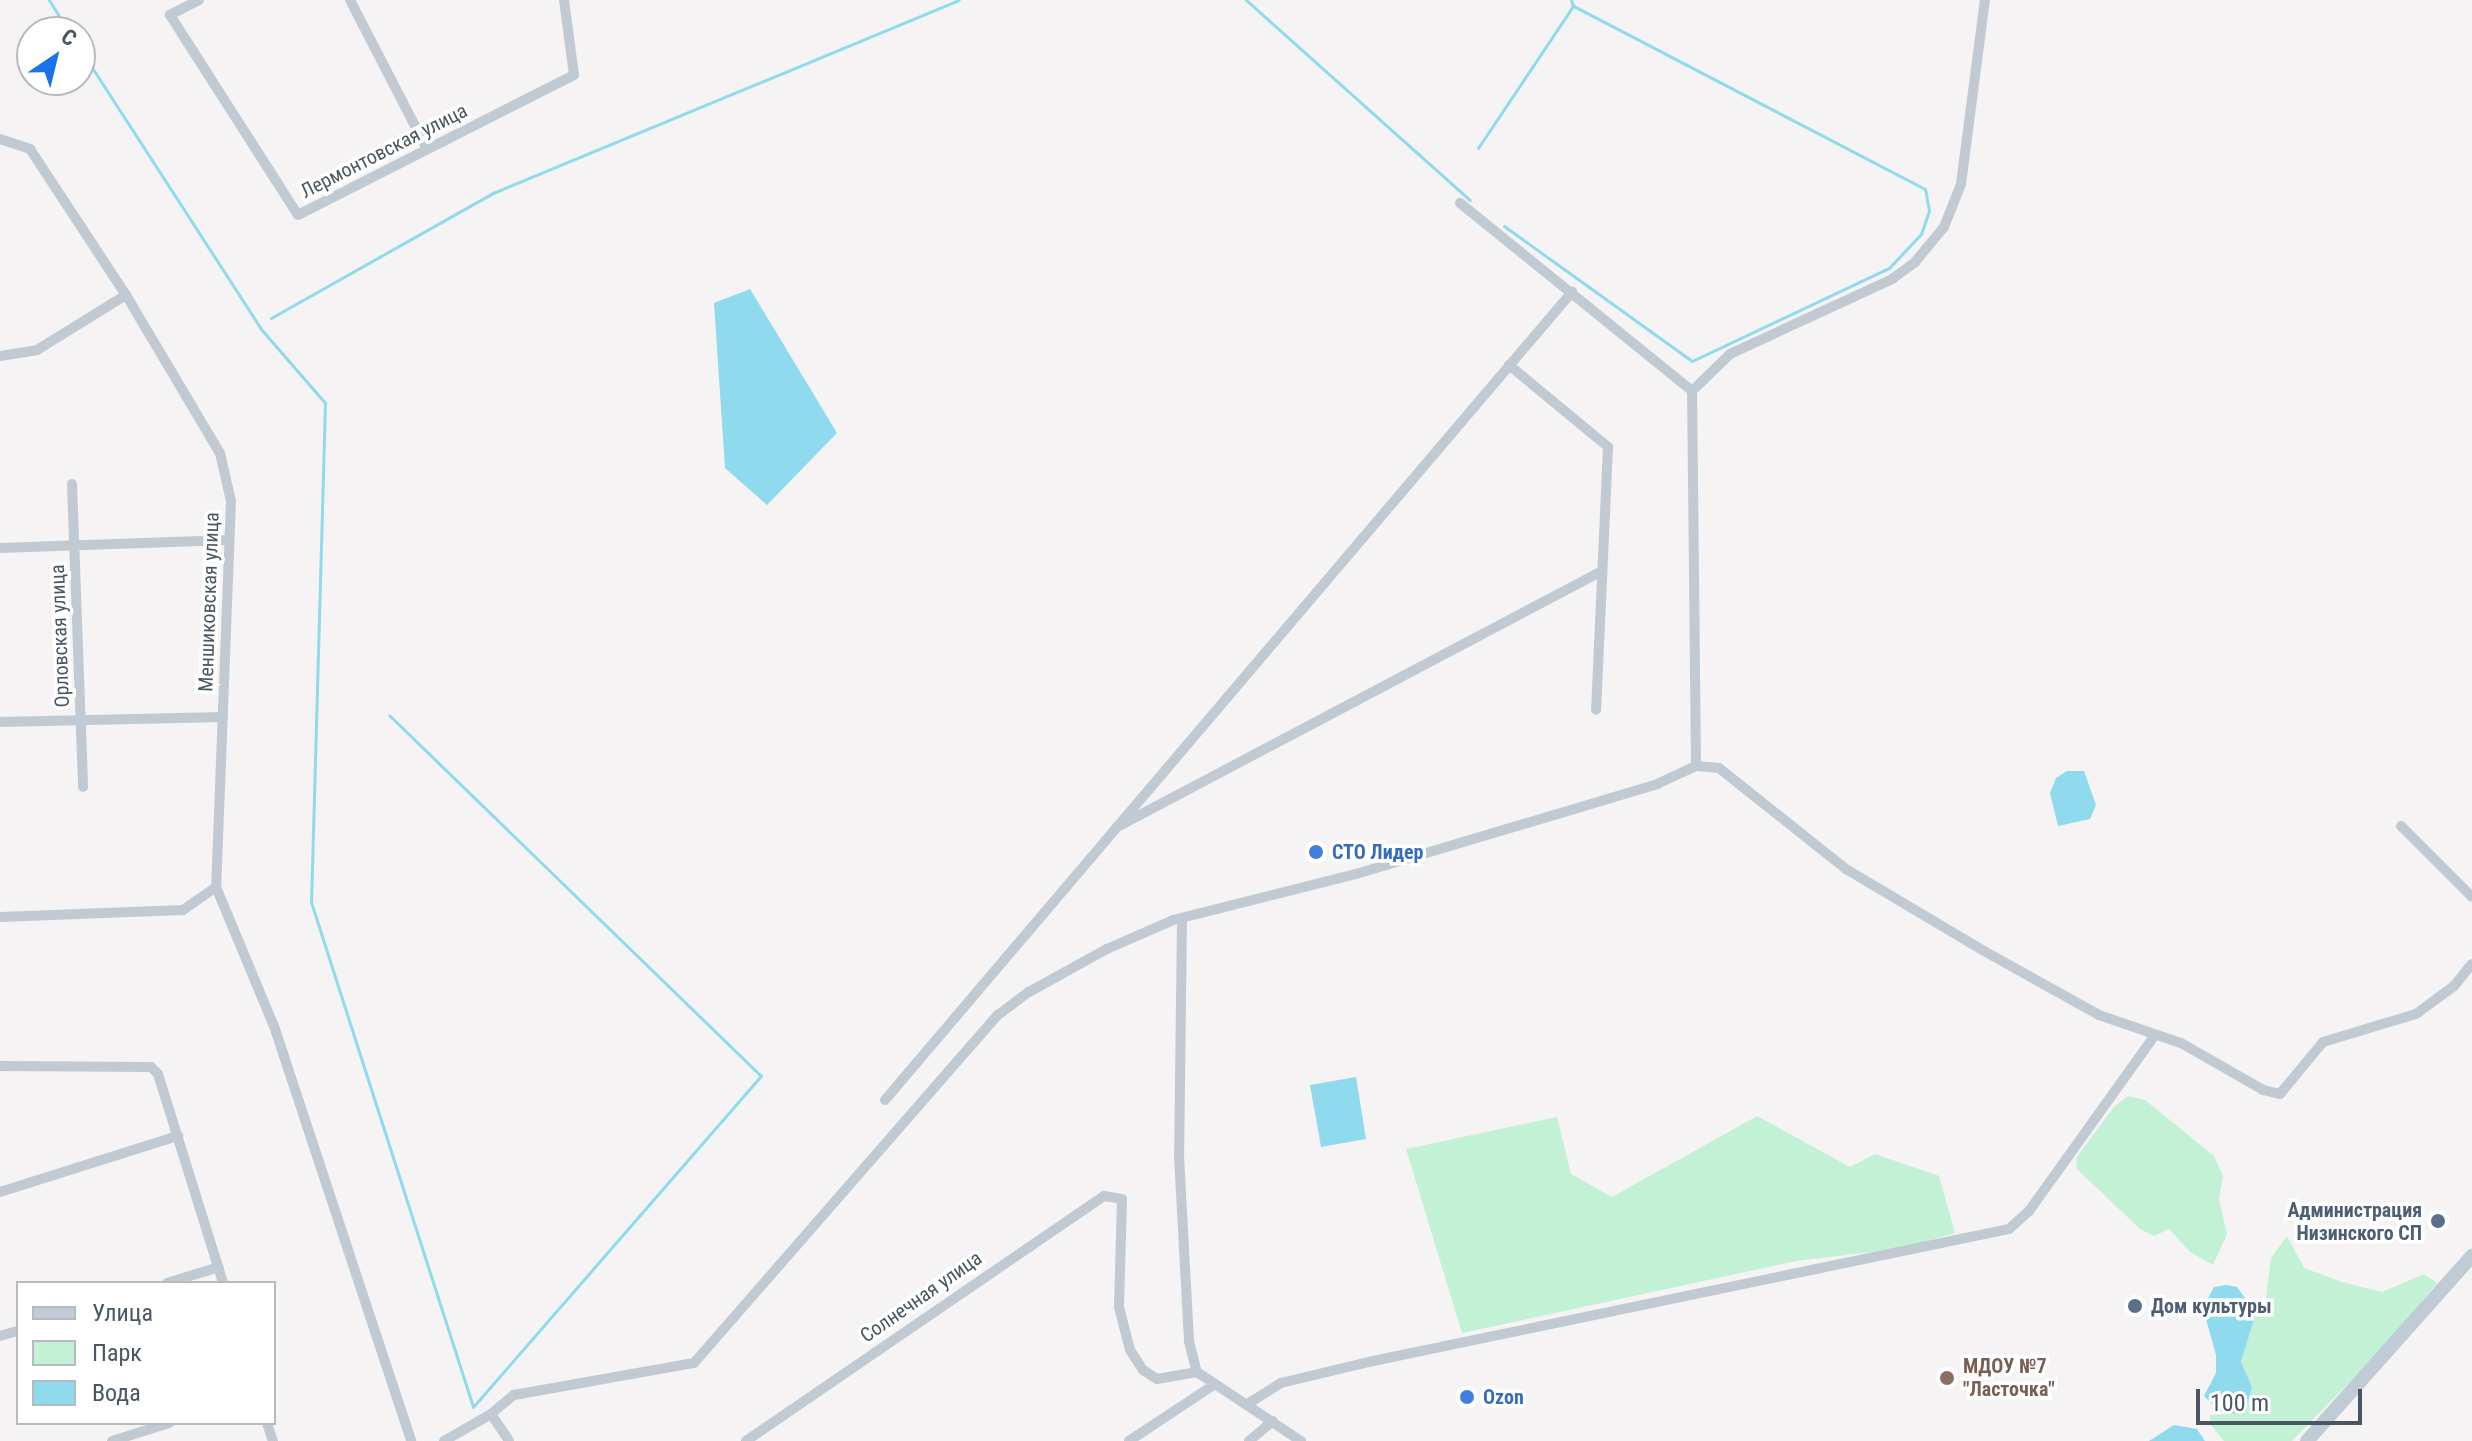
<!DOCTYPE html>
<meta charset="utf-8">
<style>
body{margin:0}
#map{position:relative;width:2472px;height:1441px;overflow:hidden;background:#f5f3f3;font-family:"Roboto Condensed",sans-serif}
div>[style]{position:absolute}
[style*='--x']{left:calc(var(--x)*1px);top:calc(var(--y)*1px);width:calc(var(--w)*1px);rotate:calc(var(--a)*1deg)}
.green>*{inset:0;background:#c3f1d5}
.water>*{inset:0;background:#90daee}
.stream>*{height:3px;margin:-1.5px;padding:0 1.5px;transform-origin:1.5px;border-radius:1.5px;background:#90daee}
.street>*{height:10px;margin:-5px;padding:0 5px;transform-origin:5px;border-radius:5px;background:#c1cad2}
.secondary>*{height:14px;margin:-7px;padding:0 7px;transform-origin:7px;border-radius:7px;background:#c1cbd6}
.dots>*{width:22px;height:22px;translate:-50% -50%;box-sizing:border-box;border:4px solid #fff;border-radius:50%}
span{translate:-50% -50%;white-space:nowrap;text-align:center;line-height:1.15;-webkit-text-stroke:7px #fff;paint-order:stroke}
.street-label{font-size:20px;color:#4a5661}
.shop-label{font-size:20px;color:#366cbe;font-weight:700}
.left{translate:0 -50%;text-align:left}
.service-label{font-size:20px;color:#4e5e75;font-weight:700}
.right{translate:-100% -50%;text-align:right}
.education-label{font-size:20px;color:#785e54;font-weight:700}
.legend{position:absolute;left:16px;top:1281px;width:260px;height:144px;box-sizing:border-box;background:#fff;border:2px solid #b7bbc0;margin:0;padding:10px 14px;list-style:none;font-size:24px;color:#4a5661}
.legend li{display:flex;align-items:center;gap:16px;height:40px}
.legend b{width:40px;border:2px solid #b7bbc0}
.north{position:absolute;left:16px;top:16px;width:80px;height:80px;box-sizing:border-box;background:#fff;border:2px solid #b7bbc0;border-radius:50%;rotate:35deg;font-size:22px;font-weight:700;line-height:32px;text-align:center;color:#4a5661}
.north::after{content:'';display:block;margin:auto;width:28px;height:36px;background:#1a73e8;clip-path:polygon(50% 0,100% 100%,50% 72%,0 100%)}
.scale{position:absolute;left:2196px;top:1389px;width:166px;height:36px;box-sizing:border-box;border:4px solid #4a5661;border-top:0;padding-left:10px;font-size:24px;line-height:28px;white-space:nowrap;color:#4a5661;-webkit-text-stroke:6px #fff;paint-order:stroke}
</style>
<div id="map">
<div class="green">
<i style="clip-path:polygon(2128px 1096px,2145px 1100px,2214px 1156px,2223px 1176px,2219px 1199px,2227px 1234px,2213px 1265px,2190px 1252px,2169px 1229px,2154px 1236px,2140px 1229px,2077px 1169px,2076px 1158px,2114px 1107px)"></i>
<i style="clip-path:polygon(1757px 1116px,1850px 1167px,1875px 1154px,1939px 1176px,1955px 1233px,1904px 1248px,1796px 1261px,1462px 1333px,1406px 1149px,1557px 1117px,1571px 1174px,1612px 1197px)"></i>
<i style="clip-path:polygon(2287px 1236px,2304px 1268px,2342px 1282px,2382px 1292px,2424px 1274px,2437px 1283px,2386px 1345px,2292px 1441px,2224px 1441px,2210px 1424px,2210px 1415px,2235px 1414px,2252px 1387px,2241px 1362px,2256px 1313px,2265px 1305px,2271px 1258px)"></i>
</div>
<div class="water">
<i style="clip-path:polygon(750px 289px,837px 433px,767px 505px,725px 468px,714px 303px)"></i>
<i style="clip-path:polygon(2067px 771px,2084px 771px,2096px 805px,2090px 819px,2058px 826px,2050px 793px,2056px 778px)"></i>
<i style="clip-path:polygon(1356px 1077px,1366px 1139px,1321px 1147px,1310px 1085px)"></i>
<i style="clip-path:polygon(2226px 1285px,2237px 1287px,2256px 1313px,2241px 1362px,2252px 1387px,2247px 1405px,2235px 1414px,2219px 1411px,2204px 1396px,2216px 1373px,2216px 1355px,2203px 1308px,2214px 1287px)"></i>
<i style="clip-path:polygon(2174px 1425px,2197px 1429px,2205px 1441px,2149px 1441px)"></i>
</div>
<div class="stream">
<i style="--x:49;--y:0;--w:38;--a:58"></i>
<i style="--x:1246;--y:0;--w:300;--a:41.8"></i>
<i style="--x:80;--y:49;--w:333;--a:57.1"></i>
<i style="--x:261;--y:329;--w:98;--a:49.1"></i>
<i style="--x:325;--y:403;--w:499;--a:91.6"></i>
<i style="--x:311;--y:902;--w:530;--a:72.21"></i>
<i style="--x:473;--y:1407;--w:439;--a:-49"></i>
<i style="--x:761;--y:1076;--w:518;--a:-135.86"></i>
<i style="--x:1478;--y:148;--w:171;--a:-56.2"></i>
<i style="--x:1504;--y:226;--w:231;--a:35.7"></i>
<i style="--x:1692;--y:361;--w:218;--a:-25.3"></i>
<i style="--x:1889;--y:268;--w:47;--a:-46.7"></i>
<i style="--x:1921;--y:234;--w:24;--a:-71"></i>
<i style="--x:1929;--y:211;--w:22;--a:-100"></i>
<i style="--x:1925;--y:189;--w:397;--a:-152.5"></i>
<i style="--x:1573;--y:6;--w:6;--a:-108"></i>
<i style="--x:271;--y:318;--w:255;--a:-29.4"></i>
<i style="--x:493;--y:193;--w:504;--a:-22.5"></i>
</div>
<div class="street">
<i style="--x:199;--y:0;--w:33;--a:153"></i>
<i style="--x:170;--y:15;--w:237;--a:57.4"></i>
<i style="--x:298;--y:215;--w:309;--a:-26.9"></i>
<i style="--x:574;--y:75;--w:76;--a:-97.6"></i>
<i style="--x:350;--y:0;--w:168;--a:62.7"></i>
<i style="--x:0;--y:139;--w:32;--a:18"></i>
<i style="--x:30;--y:149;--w:175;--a:56.7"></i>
<i style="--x:126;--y:295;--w:184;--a:59.3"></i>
<i style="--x:220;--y:453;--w:49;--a:77.1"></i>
<i style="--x:231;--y:501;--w:386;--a:92.2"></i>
<i style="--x:216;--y:887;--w:40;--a:145.1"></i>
<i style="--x:183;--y:910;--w:183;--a:177.8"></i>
<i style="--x:1460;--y:203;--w:299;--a:39"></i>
<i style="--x:0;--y:356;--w:37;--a:-9"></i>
<i style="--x:37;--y:350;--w:105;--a:-31.7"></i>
<i style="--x:1509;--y:365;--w:129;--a:39.6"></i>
<i style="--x:1608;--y:447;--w:263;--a:92.6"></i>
<i style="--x:72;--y:484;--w:303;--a:87.9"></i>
<i style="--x:0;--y:548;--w:229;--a:-2"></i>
<i style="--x:0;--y:722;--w:223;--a:-1.3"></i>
<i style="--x:1696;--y:766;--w:375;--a:-90.6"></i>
<i style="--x:1692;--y:391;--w:53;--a:-44.2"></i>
<i style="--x:1730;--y:354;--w:179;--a:-24.8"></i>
<i style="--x:1892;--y:279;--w:29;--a:-36"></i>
<i style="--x:1915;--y:262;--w:45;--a:-50.4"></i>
<i style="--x:1944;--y:227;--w:46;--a:-68.4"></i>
<i style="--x:1961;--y:184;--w:186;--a:-82.6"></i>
<i style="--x:2401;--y:826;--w:100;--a:45"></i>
<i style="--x:1117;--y:827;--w:546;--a:-27.83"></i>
<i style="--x:216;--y:887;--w:151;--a:67.4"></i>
<i style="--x:274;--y:1026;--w:437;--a:71.7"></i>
<i style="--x:1182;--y:919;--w:237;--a:90.7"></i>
<i style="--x:1179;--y:1156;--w:185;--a:86.9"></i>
<i style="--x:1189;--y:1341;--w:32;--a:76"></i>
<i style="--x:0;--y:1066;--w:151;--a:0.4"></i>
<i style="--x:151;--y:1067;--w:10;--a:45"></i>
<i style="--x:158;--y:1074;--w:219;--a:72.7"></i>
<i style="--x:885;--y:1100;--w:1061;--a:-49.63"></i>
<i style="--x:0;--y:1192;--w:187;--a:-17.5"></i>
<i style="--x:167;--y:1283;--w:54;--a:-17.1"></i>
<i style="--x:0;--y:1336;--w:19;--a:-16"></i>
<i style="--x:1249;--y:1403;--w:38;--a:-32"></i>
<i style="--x:1281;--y:1383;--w:95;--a:-13.4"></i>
<i style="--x:1373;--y:1361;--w:650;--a:-11.73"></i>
<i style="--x:2009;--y:1229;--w:27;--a:-42"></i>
<i style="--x:2029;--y:1211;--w:216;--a:-54.4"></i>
<i style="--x:491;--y:1414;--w:30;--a:-40"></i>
<i style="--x:514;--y:1395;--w:183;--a:-10.1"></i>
<i style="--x:694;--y:1363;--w:462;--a:-48.9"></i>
<i style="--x:998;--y:1015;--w:39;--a:-37"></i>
<i style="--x:1029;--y:992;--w:89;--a:-28.9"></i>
<i style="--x:1107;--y:949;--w:72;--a:-23.7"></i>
<i style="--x:1173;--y:920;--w:189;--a:-14.1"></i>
<i style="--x:1356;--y:874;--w:314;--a:-16.6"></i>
<i style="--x:1657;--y:784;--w:43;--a:-24.8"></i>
<i style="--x:1696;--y:766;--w:23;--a:5"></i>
<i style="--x:1719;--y:768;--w:162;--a:38.5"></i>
<i style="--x:1846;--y:869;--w:161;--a:30.7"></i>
<i style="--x:1984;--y:951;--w:132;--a:29.1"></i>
<i style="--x:2099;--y:1015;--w:87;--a:18.9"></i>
<i style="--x:2181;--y:1043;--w:95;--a:29.8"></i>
<i style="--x:2263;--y:1090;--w:17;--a:13"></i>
<i style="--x:2280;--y:1094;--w:67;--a:-50.4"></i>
<i style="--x:2323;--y:1042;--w:97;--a:-16.8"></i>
<i style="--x:2416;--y:1014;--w:47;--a:-36.4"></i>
<i style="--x:2454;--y:986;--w:28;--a:-51"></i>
<i style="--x:267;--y:1423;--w:19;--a:72"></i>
<i style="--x:112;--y:1441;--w:60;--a:-17.5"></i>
<i style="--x:444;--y:1441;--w:54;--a:-29.9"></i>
<i style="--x:491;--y:1414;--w:32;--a:56"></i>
<i style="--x:746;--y:1441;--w:434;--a:-34.4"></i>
<i style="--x:1104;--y:1196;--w:18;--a:9"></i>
<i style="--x:1122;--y:1199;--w:108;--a:91.6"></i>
<i style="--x:1119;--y:1307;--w:44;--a:75.7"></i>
<i style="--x:1130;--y:1350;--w:24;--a:57"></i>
<i style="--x:1143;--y:1370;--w:17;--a:33"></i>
<i style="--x:1157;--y:1379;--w:41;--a:-9.9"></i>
<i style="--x:1197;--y:1372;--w:125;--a:33.6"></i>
<i style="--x:1129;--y:1441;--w:103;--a:-33.5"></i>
<i style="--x:1249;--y:1441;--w:31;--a:-40"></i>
</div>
<div class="secondary">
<i style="--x:2307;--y:1441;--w:248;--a:-48.3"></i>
</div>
<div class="dots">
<i style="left:1316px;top:852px;background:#3f7fe0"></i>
<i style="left:2438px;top:1221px;background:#5c6f8a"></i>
<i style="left:2135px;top:1306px;background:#5c6f8a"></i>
<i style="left:1947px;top:1378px;background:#8d6e63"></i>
<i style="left:1467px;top:1397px;background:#3f7fe0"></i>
</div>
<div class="street-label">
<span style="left:384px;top:151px;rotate:-27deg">Лермонтовская улица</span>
<span style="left:209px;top:602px;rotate:-88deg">Меншиковская улица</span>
<span style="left:60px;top:636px;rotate:-92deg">Орловская улица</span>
<span style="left:921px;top:1297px;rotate:-35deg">Солнечная улица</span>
</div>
<div class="shop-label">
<span class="left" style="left:1332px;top:852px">СТО Лидер</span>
<span class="left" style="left:1483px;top:1397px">Ozon</span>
</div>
<div class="service-label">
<span class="right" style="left:2422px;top:1222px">Администрация<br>Низинского СП</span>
<span class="left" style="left:2151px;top:1306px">Дом культуры</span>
</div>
<div class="education-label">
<span class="left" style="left:1963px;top:1378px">МДОУ №7<br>"Ласточка"</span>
</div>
<ul class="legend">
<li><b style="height:10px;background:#c1cbd6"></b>Улица</li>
<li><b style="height:22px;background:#c3f1d5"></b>Парк</li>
<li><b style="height:22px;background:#90daee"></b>Вода</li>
</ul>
<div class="north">С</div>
<div class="scale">100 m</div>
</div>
